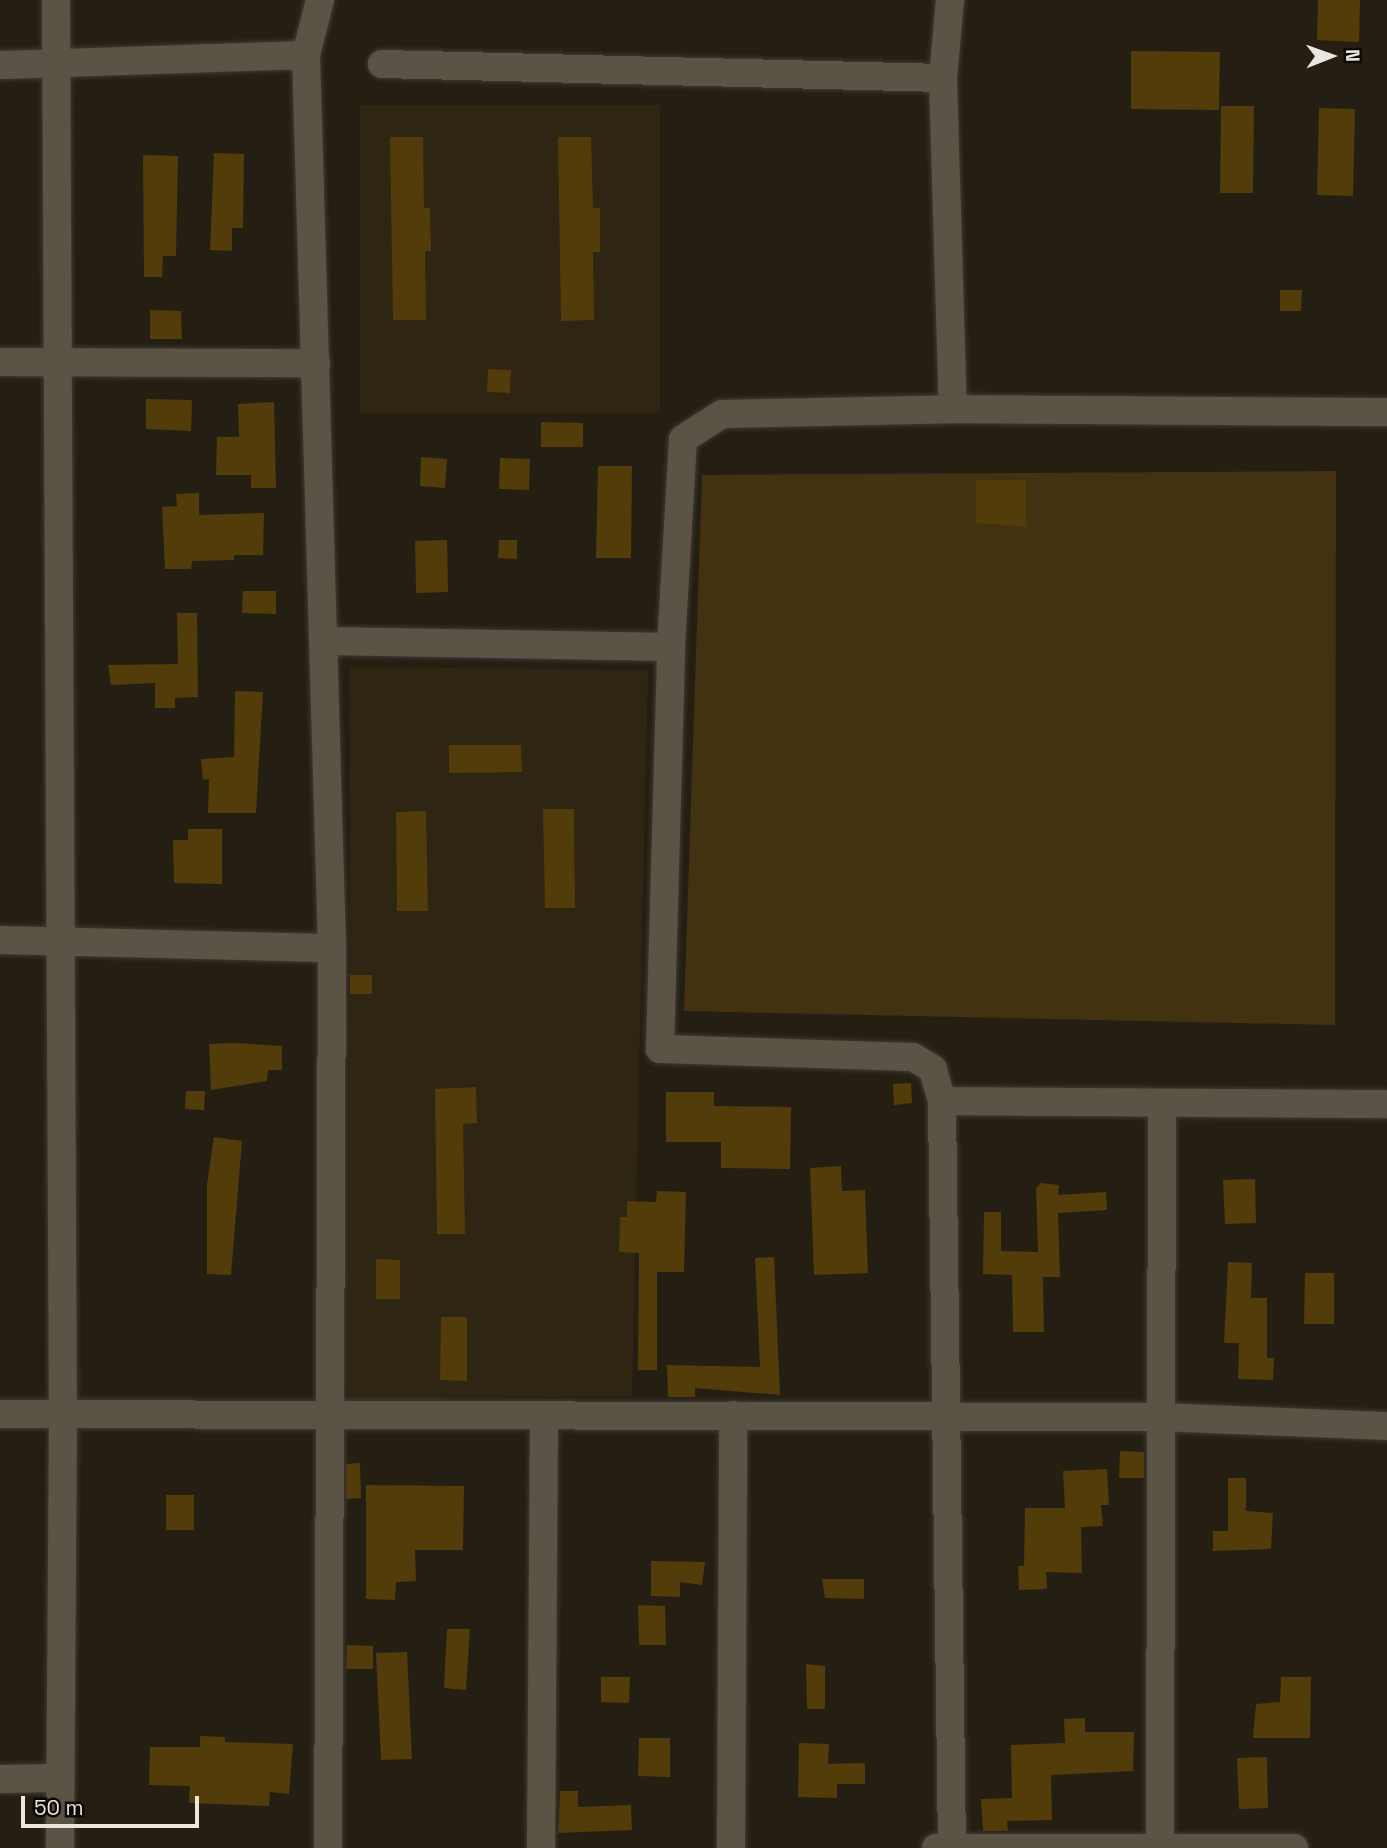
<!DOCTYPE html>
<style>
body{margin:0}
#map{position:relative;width:1387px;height:1848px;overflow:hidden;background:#251f13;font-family:"Space Grotesk",sans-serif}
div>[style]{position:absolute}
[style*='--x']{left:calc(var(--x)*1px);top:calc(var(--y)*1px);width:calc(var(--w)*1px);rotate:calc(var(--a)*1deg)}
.built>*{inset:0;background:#2e2513}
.green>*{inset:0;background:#423210}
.building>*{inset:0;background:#523c0a}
.roads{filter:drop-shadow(0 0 2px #3f3a33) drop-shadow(0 0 2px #3f3a33)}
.street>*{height:28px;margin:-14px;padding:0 14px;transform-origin:14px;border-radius:14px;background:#5b5446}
span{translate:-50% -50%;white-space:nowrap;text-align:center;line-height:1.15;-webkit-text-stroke:7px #0c0905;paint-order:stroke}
.north{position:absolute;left:1296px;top:21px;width:70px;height:70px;-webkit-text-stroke:5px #0c0905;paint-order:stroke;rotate:89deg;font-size:19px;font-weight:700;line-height:28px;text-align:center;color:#ebe7df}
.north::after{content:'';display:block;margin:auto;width:24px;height:32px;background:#ebe7df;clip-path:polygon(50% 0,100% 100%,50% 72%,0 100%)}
.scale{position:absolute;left:21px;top:1796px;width:178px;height:32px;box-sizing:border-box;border:4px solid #ebe7df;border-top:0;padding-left:9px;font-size:21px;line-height:24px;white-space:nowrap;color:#ebe7df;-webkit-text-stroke:5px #0c0905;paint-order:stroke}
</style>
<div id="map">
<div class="built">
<i style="clip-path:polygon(360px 105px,660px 105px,660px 413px,360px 413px)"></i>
<i style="clip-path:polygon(350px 667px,648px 670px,632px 1396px,348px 1400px)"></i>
</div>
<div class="green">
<i style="clip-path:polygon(1336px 471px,1335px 1025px,684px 1011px,702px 475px)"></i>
</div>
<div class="building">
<i style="clip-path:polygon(1318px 0,1360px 0,1359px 42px,1317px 40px)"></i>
<i style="clip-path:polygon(1131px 51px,1220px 52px,1219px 110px,1131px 109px)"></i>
<i style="clip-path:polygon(1221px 106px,1254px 106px,1253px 193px,1220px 193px)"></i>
<i style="clip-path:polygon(1319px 108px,1355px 109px,1353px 196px,1317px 195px)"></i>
<i style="clip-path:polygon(390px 137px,423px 137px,424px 208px,430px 208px,431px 251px,425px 251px,426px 320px,393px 320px)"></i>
<i style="clip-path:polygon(558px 137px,591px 137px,593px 208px,600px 208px,600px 252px,593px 252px,594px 320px,561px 321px)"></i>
<i style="clip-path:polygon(214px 153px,244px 154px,243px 228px,232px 228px,232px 251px,210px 250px)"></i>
<i style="clip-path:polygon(143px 155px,178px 156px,176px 256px,163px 256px,162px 277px,144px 277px)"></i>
<i style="clip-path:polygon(1280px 290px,1302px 290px,1301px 311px,1280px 311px)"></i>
<i style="clip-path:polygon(150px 310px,181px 311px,182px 339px,150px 339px)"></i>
<i style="clip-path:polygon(488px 369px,511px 370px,510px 393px,487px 392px)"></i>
<i style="clip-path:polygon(146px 399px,192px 400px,191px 431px,146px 429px)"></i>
<i style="clip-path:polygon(274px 402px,276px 488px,251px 488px,251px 475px,216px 475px,217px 437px,239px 437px,238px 404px)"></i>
<i style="clip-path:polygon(541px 422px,583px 423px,583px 447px,541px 447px)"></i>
<i style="clip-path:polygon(421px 457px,447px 459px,445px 488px,420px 486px)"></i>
<i style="clip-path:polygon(500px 458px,530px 459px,529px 490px,499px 489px)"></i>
<i style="clip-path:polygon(598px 466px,632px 466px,631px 558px,596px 558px)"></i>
<i style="clip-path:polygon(976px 480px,1026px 480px,1026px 527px,976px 523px)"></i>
<i style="clip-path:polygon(199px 493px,199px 515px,264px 513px,263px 555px,234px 555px,234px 560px,192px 561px,191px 569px,165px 569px,162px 507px,177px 506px,176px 494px)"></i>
<i style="clip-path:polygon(447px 540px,448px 592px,416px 593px,415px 541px)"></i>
<i style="clip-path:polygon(499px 540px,517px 540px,517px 559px,498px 558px)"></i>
<i style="clip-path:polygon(243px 591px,276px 591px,276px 614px,242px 613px)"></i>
<i style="clip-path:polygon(177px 613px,197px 613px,198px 697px,175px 698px,175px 708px,155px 708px,155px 683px,111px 685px,108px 665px,178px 664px)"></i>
<i style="clip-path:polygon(235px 691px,263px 692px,256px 813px,208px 813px,209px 779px,203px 780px,201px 759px,234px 757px)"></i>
<i style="clip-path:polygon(449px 745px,521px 745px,522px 772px,449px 773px)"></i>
<i style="clip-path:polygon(543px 809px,574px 809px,575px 908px,545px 908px)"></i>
<i style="clip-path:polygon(426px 811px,428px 911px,397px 911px,396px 812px)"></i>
<i style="clip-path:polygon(188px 829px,222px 829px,222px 884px,174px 883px,173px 840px,188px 840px)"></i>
<i style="clip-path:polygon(350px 975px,372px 975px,372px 994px,350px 994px)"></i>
<i style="clip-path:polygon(236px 1043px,282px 1046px,282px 1070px,268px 1070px,267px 1081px,211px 1090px,209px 1044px)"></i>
<i style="clip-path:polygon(911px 1083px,912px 1103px,894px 1105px,893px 1084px)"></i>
<i style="clip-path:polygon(476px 1087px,477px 1123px,463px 1124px,465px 1234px,437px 1234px,435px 1089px)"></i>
<i style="clip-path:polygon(186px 1091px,205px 1091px,204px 1110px,185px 1109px)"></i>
<i style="clip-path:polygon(666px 1092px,714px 1092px,714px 1106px,791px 1107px,790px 1169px,721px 1168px,721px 1142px,666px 1142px)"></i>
<i style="clip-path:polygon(214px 1137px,242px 1141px,231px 1275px,207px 1274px,207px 1184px)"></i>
<i style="clip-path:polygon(841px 1166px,842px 1191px,865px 1190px,868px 1273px,814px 1275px,810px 1168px)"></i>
<i style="clip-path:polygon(1255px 1179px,1256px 1223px,1225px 1224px,1223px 1180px)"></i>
<i style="clip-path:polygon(1040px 1183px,1059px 1185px,1058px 1195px,1106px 1192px,1107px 1210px,1058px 1213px,1060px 1277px,1043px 1277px,1044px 1332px,1013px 1332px,1012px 1275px,983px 1274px,984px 1212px,1001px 1212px,1001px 1251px,1038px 1252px,1036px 1189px)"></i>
<i style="clip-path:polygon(657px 1191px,686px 1192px,684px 1272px,657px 1272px,657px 1370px,638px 1370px,639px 1253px,619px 1252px,620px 1217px,627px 1217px,627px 1201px,656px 1202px)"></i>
<i style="clip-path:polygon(774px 1257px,780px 1395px,695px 1388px,695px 1397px,668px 1397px,667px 1365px,760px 1367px,755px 1258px)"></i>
<i style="clip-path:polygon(376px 1259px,400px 1260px,400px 1299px,376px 1299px)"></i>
<i style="clip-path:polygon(1228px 1262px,1252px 1263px,1251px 1298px,1267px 1298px,1267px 1358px,1274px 1358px,1273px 1380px,1238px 1379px,1239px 1343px,1224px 1343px)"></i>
<i style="clip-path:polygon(1305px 1273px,1334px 1273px,1334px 1324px,1304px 1324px)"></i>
<i style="clip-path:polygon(441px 1317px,467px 1317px,467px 1381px,440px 1380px)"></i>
<i style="clip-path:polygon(1120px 1451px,1144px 1452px,1144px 1478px,1119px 1478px)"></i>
<i style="clip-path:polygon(360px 1463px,361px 1498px,346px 1499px,346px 1464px)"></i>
<i style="clip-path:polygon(1107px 1469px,1109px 1505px,1101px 1505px,1103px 1526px,1081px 1527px,1082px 1573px,1046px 1572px,1047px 1589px,1019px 1590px,1018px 1566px,1024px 1566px,1025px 1508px,1065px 1508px,1063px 1471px)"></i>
<i style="clip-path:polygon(1228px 1478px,1246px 1478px,1246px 1511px,1273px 1513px,1271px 1549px,1213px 1551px,1213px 1531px,1228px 1531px)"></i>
<i style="clip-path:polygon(366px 1485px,464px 1486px,463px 1550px,415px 1550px,416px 1581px,396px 1582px,395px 1600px,366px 1599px)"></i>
<i style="clip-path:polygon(166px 1495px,194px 1495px,194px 1530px,166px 1530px)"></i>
<i style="clip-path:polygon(651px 1561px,705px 1562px,702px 1585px,680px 1582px,680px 1597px,651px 1596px)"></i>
<i style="clip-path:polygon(822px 1579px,864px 1579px,864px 1599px,825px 1598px)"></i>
<i style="clip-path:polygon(638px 1605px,665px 1606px,666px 1645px,639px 1645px)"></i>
<i style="clip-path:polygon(447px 1629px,470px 1629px,466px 1690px,444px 1688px)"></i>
<i style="clip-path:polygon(347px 1645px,373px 1646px,373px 1669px,346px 1669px)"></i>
<i style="clip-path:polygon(407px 1652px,412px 1759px,381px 1760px,376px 1653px)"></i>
<i style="clip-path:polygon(806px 1664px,825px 1666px,825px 1709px,807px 1709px)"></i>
<i style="clip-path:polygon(601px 1677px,630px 1677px,629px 1703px,601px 1702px)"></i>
<i style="clip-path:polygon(1281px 1677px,1311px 1677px,1310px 1738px,1253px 1738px,1256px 1704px,1280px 1702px)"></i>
<i style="clip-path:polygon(1085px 1718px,1085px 1732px,1134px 1732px,1133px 1771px,1051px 1775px,1052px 1820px,1007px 1821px,1008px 1831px,983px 1831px,981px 1799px,1012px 1798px,1011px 1745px,1065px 1743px,1064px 1719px)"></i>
<i style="clip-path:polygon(200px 1736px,225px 1737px,225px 1742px,293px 1744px,289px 1794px,270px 1792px,269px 1806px,189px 1803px,190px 1786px,149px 1785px,150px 1747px,200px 1747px)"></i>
<i style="clip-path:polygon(639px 1738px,670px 1738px,670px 1777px,638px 1776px)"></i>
<i style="clip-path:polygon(799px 1743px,829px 1744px,828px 1764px,865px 1763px,865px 1784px,837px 1784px,837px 1798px,798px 1797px)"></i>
<i style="clip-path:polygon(1267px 1757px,1268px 1808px,1239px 1809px,1237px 1758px)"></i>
<i style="clip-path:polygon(560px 1791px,578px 1791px,578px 1807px,631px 1805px,632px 1830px,558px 1833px)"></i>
</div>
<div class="roads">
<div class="street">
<i style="--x:56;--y:0;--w:1414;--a:89.72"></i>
<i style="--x:63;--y:1414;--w:434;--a:90.4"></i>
<i style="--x:320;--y:0;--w:57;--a:104.3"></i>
<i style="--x:306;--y:55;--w:893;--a:88.33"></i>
<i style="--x:332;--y:948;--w:900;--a:90.25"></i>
<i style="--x:382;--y:64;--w:561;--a:1.43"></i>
<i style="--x:943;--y:78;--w:78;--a:-84.9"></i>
<i style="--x:0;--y:65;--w:306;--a:-1.9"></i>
<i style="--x:943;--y:78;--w:331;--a:88.3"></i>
<i style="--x:0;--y:362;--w:316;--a:0.2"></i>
<i style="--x:325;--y:641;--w:346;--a:1"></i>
<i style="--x:0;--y:940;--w:332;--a:1.4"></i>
<i style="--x:942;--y:1101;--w:33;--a:-106"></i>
<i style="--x:933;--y:1069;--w:23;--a:-149"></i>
<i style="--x:913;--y:1057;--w:253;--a:-178.2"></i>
<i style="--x:660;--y:1049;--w:402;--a:-88.4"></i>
<i style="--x:671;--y:647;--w:208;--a:-86.7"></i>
<i style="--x:683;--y:439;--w:46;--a:-32.7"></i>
<i style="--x:722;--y:414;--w:231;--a:-1.2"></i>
<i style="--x:953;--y:409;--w:434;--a:0.4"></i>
<i style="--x:0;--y:1414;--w:1161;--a:0.15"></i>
<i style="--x:1161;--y:1417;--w:226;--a:2.3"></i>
<i style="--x:0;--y:1779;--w:58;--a:-1"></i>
<i style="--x:541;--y:1848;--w:432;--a:-89.6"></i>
<i style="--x:731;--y:1848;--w:433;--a:-89.7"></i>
<i style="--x:936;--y:1848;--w:358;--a:0"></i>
<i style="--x:952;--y:1848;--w:747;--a:-90.77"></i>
<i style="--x:942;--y:1101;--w:445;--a:0.4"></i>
<i style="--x:1160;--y:1848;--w:745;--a:-89.85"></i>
</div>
</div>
<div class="north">N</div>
<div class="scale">50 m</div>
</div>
